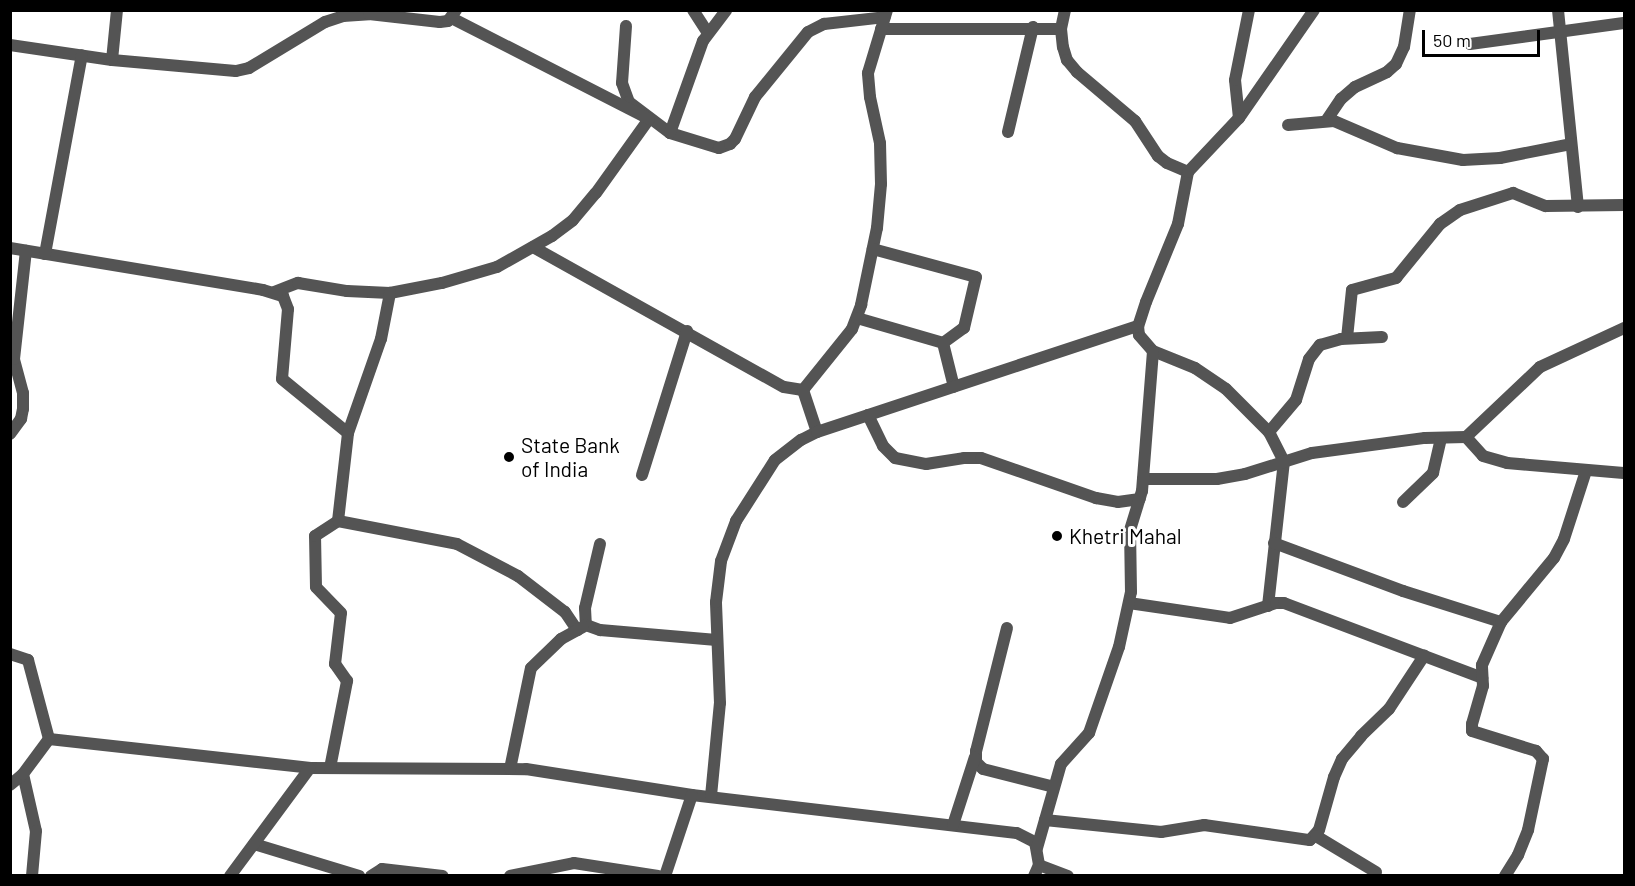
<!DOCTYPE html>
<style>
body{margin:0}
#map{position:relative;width:1635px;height:886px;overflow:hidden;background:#fff;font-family:Barlow,sans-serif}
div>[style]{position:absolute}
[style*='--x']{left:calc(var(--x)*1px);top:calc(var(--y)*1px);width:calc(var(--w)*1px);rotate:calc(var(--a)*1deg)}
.minor>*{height:12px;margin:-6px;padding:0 6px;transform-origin:6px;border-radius:6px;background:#545454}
.dots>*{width:16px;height:16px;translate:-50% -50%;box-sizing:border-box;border:3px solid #fff;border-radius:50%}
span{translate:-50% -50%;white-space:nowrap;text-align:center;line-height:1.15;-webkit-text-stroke:6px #fff;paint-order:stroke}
.poi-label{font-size:21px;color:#000}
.left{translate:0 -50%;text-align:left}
.frame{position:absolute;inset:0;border:12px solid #000;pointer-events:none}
.scale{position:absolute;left:1422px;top:30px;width:118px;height:27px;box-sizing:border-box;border:3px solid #000;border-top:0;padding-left:8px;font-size:18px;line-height:21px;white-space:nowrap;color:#000;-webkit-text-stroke:4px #fff;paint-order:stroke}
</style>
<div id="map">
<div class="minor">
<i style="--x:693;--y:10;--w:27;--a:57"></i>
<i style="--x:1065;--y:10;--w:19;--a:102"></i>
<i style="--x:1061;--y:29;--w:18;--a:84"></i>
<i style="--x:1063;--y:47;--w:14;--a:73"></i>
<i style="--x:1067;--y:60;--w:16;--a:50"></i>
<i style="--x:1077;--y:72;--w:76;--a:40.2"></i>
<i style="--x:1135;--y:121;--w:42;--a:56.7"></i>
<i style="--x:1158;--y:156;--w:11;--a:38"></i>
<i style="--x:1167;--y:163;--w:23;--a:23"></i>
<i style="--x:1188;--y:172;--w:53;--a:100.9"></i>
<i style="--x:1178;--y:224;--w:84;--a:112.3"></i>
<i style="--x:1146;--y:302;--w:25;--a:108"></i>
<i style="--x:1138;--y:326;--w:9;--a:84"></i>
<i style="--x:1139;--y:335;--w:21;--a:49"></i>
<i style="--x:1153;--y:351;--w:45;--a:22"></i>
<i style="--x:1195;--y:368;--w:37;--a:34"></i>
<i style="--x:1226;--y:389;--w:61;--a:45"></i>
<i style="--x:1269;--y:432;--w:33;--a:63"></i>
<i style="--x:1284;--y:461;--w:146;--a:96.3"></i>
<i style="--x:1558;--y:10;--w:198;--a:84.2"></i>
<i style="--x:626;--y:26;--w:57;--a:94"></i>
<i style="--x:622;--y:83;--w:20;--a:70"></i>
<i style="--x:629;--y:102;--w:51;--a:37.1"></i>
<i style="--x:670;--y:133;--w:51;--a:17"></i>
<i style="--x:719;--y:148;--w:12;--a:-20"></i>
<i style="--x:730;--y:144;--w:7;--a:-45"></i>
<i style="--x:735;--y:139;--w:47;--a:-64.5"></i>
<i style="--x:755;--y:97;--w:84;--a:-50.8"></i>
<i style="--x:808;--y:32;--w:18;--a:-27"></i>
<i style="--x:824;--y:24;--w:61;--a:-6.5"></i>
<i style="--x:881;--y:29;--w:180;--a:0"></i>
<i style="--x:1470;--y:44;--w:155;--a:-7.8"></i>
<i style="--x:10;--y:45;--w:103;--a:8.4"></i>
<i style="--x:112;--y:60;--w:124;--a:5.1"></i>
<i style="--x:236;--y:71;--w:13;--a:-13"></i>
<i style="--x:249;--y:68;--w:89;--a:-31.2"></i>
<i style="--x:325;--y:22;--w:19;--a:-18"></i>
<i style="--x:343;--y:16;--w:26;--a:-4"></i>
<i style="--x:369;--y:14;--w:71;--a:6.4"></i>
<i style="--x:440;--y:22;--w:8;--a:-7"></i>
<i style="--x:448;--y:21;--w:14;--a:-54"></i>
<i style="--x:112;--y:60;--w:50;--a:-84.3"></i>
<i style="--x:1239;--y:118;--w:38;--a:-96"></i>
<i style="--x:1235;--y:80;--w:71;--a:-78.7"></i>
<i style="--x:1326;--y:121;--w:27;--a:-56"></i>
<i style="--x:1341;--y:99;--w:18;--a:-41"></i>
<i style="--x:1355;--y:87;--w:35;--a:-25"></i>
<i style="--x:1387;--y:72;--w:12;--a:-42"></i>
<i style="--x:1396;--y:64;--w:19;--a:-65"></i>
<i style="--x:1404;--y:47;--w:37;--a:-81"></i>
<i style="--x:1288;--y:125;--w:46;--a:-5"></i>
<i style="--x:1334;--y:121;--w:69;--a:23.2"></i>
<i style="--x:1397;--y:148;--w:67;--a:10.3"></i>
<i style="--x:1463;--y:160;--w:37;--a:-3"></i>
<i style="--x:1500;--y:158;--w:72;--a:-11.2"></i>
<i style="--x:1008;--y:132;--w:108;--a:-76.6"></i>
<i style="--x:670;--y:133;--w:98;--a:-70.3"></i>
<i style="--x:703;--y:41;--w:39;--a:-53"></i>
<i style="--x:1188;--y:172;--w:74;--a:-46.6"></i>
<i style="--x:1239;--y:118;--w:131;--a:-55.2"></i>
<i style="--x:533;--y:247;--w:287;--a:29.2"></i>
<i style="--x:784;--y:387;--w:19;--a:9"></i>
<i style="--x:803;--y:390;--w:78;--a:-51.2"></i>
<i style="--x:852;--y:329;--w:26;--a:-69"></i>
<i style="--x:861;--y:305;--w:79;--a:-78.3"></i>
<i style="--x:877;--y:228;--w:44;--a:-84.8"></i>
<i style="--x:881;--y:184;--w:41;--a:-91.4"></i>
<i style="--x:880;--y:143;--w:47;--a:-102.3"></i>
<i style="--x:870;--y:97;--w:24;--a:-95"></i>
<i style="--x:868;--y:73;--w:66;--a:-73.2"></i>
<i style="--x:10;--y:248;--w:256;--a:9.4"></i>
<i style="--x:263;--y:290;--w:21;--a:17"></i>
<i style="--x:283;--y:296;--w:14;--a:69"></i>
<i style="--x:288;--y:309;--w:70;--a:94.9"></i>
<i style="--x:282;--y:379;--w:85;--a:39.3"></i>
<i style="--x:45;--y:254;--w:202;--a:-79.5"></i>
<i style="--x:274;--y:292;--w:26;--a:-21"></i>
<i style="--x:298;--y:283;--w:50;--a:9.3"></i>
<i style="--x:347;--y:291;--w:43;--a:2.7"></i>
<i style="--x:390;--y:293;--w:53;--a:-10.9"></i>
<i style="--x:442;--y:283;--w:57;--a:-16.2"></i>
<i style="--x:497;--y:267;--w:63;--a:-29.4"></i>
<i style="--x:552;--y:236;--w:26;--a:-37"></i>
<i style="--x:573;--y:220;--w:35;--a:-50"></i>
<i style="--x:596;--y:193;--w:91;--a:-54.4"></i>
<i style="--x:649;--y:119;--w:221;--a:-152.9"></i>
<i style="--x:857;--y:318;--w:90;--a:16.2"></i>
<i style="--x:943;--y:343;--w:26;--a:-36"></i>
<i style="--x:964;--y:328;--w:52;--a:-76.8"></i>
<i style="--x:976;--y:277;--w:107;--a:-164.8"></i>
<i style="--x:1347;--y:338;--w:48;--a:-84.1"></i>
<i style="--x:1352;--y:290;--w:46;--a:-15.3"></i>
<i style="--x:1396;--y:278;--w:70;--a:-50.8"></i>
<i style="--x:1440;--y:224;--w:24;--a:-35"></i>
<i style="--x:1460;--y:210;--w:56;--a:-17.8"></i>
<i style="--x:1513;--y:193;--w:35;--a:22"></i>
<i style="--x:1546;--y:206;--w:78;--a:-0.7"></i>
<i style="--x:943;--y:343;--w:45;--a:76"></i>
<i style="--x:803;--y:390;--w:44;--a:71.6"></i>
<i style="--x:868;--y:415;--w:34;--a:64"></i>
<i style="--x:883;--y:446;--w:17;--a:45"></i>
<i style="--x:895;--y:458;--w:32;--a:11"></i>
<i style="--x:926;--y:464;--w:38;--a:-9"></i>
<i style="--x:964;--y:458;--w:17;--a:0"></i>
<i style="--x:981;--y:458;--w:122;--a:19.2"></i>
<i style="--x:1096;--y:498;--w:22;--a:10"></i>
<i style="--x:1118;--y:502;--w:22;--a:-8"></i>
<i style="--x:1269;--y:432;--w:42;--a:-49.8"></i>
<i style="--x:1296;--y:400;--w:43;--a:-72.4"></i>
<i style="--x:1309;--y:359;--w:18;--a:-52"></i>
<i style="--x:1320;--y:345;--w:22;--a:-16"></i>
<i style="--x:1341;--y:339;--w:41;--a:-2.8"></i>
<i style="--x:10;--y:434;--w:19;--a:-54"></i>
<i style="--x:21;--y:419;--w:10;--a:-79"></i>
<i style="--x:23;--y:409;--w:16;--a:-90"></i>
<i style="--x:23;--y:393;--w:35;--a:-105"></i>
<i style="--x:14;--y:359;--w:109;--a:-83.7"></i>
<i style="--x:1466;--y:437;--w:25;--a:48"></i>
<i style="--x:1483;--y:456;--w:25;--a:16"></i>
<i style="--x:1507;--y:463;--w:117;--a:4.9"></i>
<i style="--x:642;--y:475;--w:151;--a:-72.6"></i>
<i style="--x:1143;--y:479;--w:74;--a:0"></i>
<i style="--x:1217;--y:479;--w:28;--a:-10"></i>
<i style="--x:1245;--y:474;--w:70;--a:-17.4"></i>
<i style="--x:1312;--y:453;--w:114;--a:-7.6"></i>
<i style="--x:1425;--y:438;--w:41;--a:-1.4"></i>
<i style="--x:1466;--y:437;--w:102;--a:-43.4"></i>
<i style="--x:1540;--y:367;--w:93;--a:-24.9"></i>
<i style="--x:1403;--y:502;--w:42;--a:-44"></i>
<i style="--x:1433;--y:473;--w:36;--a:-77"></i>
<i style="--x:338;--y:521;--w:121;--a:10.9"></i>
<i style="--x:457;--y:544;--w:69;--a:27.7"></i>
<i style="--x:518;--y:576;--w:59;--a:37.5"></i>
<i style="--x:565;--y:612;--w:22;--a:56"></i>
<i style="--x:1274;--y:543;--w:138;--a:20.4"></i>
<i style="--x:1403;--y:591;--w:103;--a:17.6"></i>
<i style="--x:600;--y:544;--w:66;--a:103.2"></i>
<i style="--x:585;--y:608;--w:17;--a:87"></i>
<i style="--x:586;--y:625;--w:15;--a:20"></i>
<i style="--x:600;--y:630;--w:117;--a:4.9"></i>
<i style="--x:1129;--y:603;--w:102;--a:8.4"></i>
<i style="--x:1230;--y:618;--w:48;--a:-18.1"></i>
<i style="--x:1276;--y:603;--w:8;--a:0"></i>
<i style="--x:1284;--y:603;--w:212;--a:20.7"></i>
<i style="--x:1007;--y:628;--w:127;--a:104.1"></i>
<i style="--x:976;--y:751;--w:11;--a:90"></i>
<i style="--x:976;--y:762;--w:10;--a:45"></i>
<i style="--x:983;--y:769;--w:73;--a:14.2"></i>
<i style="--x:10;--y:654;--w:19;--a:18"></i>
<i style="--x:28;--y:660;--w:82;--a:75.1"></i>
<i style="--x:49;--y:739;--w:263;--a:6.3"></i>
<i style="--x:310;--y:768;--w:216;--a:0.3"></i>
<i style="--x:526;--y:769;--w:168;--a:8.9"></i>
<i style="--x:692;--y:795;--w:327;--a:6.7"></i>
<i style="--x:1017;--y:833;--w:20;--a:27"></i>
<i style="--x:1035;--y:842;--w:23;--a:80"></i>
<i style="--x:1039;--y:865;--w:12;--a:114"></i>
<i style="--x:330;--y:768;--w:89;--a:-78.9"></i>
<i style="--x:347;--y:681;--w:21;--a:-125"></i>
<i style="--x:335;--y:664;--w:51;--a:-83.3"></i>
<i style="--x:341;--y:613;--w:36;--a:-134"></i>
<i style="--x:316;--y:587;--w:51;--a:-91.1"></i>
<i style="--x:315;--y:536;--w:27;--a:-33"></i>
<i style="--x:338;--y:521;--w:89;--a:-83.5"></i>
<i style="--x:348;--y:433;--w:100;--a:-70.7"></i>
<i style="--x:381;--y:339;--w:47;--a:-78.9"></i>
<i style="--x:510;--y:769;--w:103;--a:-78.3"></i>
<i style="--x:531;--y:668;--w:42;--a:-44"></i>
<i style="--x:561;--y:639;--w:25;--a:-29"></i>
<i style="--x:23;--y:774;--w:58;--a:77.2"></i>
<i style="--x:36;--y:831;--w:45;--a:95.1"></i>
<i style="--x:10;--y:785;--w:17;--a:-40"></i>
<i style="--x:23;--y:774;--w:44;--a:-53.4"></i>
<i style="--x:711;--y:796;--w:93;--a:-84.5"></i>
<i style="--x:720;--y:703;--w:101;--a:-92.3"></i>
<i style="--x:716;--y:602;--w:41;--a:-83"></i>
<i style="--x:721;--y:561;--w:43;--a:-69.4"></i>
<i style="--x:736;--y:521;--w:72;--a:-57.4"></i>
<i style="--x:775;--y:460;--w:33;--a:-38"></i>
<i style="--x:801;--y:440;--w:18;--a:-27"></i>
<i style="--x:817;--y:432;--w:338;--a:-18.3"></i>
<i style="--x:1045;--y:820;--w:117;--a:5.9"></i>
<i style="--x:1161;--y:832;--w:44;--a:-9.2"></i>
<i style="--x:1204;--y:825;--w:107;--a:8.1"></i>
<i style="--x:1310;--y:840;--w:13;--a:-48"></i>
<i style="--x:1319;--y:830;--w:55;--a:-74.2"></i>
<i style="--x:1334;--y:777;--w:20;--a:-66"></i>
<i style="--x:1342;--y:759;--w:30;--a:-50"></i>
<i style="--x:1361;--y:736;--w:39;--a:-44"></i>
<i style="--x:1389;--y:709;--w:64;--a:-56.6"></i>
<i style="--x:953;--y:825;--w:71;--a:-72.1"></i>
<i style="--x:1316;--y:836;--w:70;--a:31"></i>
<i style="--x:254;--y:844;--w:110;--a:16.9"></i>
<i style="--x:1037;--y:848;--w:87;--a:-74.1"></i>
<i style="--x:1061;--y:764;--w:42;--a:-47.9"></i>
<i style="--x:1089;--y:733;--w:91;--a:-70.8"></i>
<i style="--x:1119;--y:647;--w:56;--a:-77.7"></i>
<i style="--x:1131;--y:592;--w:62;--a:-90.9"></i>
<i style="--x:1130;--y:530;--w:41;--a:-72.9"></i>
<i style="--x:1142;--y:491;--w:140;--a:-85.5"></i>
<i style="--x:1039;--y:865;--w:31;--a:21"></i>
<i style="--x:230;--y:876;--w:134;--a:-53.5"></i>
<i style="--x:371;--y:876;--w:13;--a:-32"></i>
<i style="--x:382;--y:869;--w:61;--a:6.5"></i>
<i style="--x:510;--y:876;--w:65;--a:-11.5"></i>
<i style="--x:574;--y:863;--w:85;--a:8.8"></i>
<i style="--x:665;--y:876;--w:85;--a:-71.6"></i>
<i style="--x:1505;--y:876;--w:25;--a:-58"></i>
<i style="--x:1518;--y:855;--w:27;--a:-68"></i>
<i style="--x:1528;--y:830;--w:73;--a:-78.1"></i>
<i style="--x:1543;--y:759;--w:11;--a:-131"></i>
<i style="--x:1536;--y:751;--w:67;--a:-162.6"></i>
<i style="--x:1472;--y:731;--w:7;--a:-90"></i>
<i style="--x:1472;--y:724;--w:40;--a:-74"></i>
<i style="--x:1483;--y:686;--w:21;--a:-93"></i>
<i style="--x:1482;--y:665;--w:47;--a:-66.2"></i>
<i style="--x:1501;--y:622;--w:83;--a:-50.4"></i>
<i style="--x:1554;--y:558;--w:21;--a:-62"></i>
<i style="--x:1564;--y:539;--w:71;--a:-72.1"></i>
</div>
<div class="dots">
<i style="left:509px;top:457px;background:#000"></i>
<i style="left:1057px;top:536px;background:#000"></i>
</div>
<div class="poi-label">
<span class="left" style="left:521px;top:457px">State Bank<br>of India</span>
<span class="left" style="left:1069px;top:536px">Khetri Mahal</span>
</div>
<div class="frame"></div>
<div class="scale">50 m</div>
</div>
